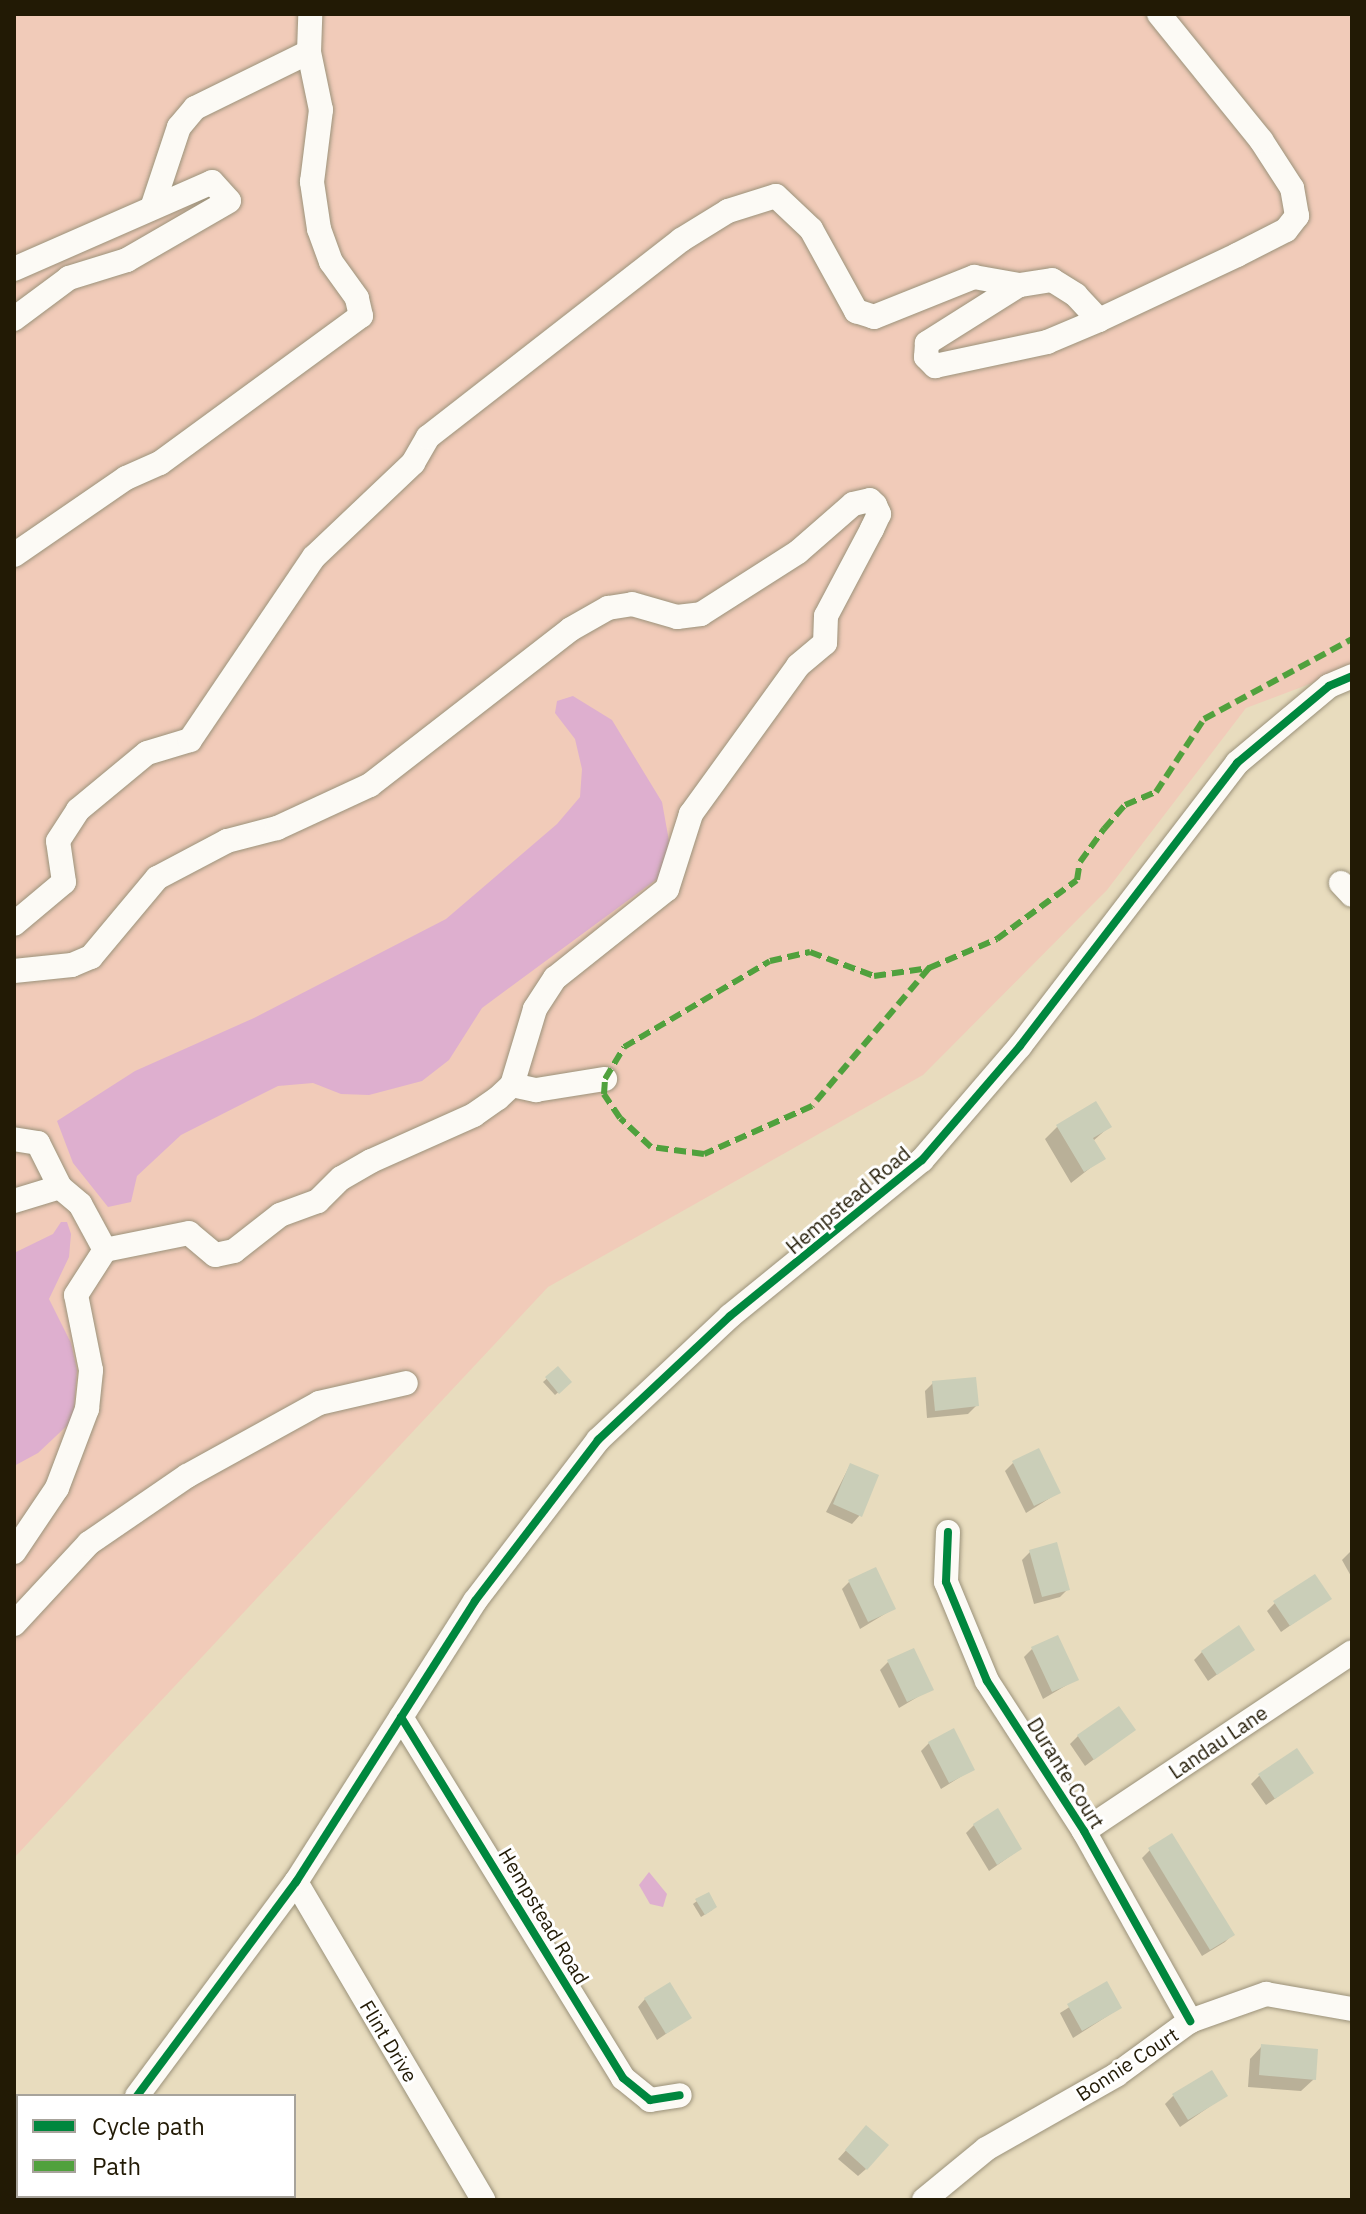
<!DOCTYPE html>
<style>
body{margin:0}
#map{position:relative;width:1366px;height:2214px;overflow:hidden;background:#e8dcbe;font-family:"IBM Plex Sans",sans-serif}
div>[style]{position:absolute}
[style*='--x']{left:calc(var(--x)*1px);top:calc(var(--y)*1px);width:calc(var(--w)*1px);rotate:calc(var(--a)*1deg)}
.green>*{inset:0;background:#f1cbb9}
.water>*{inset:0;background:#deafcf}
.shadow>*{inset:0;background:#0003}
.building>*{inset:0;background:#caceb8}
.roads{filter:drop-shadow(0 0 2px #9b927a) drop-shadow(0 0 2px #9b927a)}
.minor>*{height:24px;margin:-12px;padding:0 12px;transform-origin:12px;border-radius:12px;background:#fcfaf5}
.quiet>*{height:6px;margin-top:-3px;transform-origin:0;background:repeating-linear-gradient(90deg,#50a13d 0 12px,transparent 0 18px)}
.cycleway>*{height:8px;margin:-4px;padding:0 4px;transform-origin:4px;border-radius:4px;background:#00873e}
span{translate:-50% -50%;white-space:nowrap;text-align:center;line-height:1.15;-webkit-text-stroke:6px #fff;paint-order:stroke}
.street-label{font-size:20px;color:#221a05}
.frame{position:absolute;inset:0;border:16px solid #221a05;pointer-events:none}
.legend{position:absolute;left:16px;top:2094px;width:280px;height:104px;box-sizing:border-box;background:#fff;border:2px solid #a7a39b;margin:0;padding:10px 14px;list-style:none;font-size:24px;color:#221a05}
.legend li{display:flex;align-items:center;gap:16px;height:40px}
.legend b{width:40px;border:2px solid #a7a39b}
</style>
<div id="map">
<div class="green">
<i style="clip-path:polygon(14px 14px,1352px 14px,1352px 668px,1246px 708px,1107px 890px,923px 1075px,548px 1287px,14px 1858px)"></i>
</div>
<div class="water">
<i style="clip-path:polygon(573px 696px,612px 720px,662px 802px,669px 841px,661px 876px,482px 1008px,449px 1060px,422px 1081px,369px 1095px,341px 1094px,313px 1083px,278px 1086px,181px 1135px,137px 1176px,131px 1202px,108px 1207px,73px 1163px,57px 1121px,135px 1071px,254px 1018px,446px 919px,557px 824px,580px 797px,582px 769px,575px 739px,555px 713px,557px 701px)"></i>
<i style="clip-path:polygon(61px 1222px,67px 1222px,71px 1234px,69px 1257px,49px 1299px,71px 1343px,77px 1370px,73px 1420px,38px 1453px,14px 1466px,14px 1253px,53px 1234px)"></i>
<i style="clip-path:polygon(649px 1872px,667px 1894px,663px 1907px,650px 1904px,639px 1885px)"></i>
</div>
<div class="shadow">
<i style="clip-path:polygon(1057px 1127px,1109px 1127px,1093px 1141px,1103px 1158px,1071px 1183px,1045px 1139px)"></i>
<i style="clip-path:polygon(558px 1369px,570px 1382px,555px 1395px,543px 1382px)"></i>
<i style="clip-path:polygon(933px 1383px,976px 1406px,968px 1414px,927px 1418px,925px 1391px)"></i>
<i style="clip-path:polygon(1013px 1463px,1058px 1493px,1026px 1513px,1005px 1471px)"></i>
<i style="clip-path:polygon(850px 1465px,860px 1515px,852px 1524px,826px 1512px)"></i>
<i style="clip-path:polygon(1352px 1550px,1352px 1578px,1342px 1560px)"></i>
<i style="clip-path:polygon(1030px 1552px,1068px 1589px,1060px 1597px,1034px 1604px,1022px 1560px)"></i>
<i style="clip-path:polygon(850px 1581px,893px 1609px,860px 1629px,842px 1589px)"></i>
<i style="clip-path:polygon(1329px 1598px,1281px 1632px,1267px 1611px,1275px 1603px)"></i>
<i style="clip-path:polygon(1032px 1649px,1077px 1679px,1043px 1699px,1024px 1657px)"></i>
<i style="clip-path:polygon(1252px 1649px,1208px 1681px,1194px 1660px,1202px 1652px)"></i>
<i style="clip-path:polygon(888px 1662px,931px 1689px,899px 1708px,880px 1670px)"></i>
<i style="clip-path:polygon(1133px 1730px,1085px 1766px,1070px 1744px,1078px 1736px)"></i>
<i style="clip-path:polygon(929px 1743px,973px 1769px,941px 1789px,921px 1751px)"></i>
<i style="clip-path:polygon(1312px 1772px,1266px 1805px,1251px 1784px,1259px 1776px)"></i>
<i style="clip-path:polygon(974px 1825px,1020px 1849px,989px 1871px,966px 1833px)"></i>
<i style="clip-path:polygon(1150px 1850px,1233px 1934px,1225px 1942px,1202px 1956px,1142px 1858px)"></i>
<i style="clip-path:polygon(697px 1901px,712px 1910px,701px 1917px,693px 1904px)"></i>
<i style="clip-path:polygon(1106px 1984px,1120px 2008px,1073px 2038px,1060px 2013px)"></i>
<i style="clip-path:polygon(645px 1999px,689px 2018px,657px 2040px,638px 2007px)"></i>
<i style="clip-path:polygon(1262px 2046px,1314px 2079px,1301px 2091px,1248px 2087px,1250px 2059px)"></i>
<i style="clip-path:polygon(1173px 2096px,1225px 2096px,1180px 2127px,1165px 2104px)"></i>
<i style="clip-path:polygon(859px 2136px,866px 2169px,858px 2176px,838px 2159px)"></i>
</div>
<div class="building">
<i style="clip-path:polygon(1096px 1101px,1112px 1127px,1093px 1138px,1106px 1159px,1084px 1172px,1056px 1125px)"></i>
<i style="clip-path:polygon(558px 1366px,572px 1382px,559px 1394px,545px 1377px)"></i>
<i style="clip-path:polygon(976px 1377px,979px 1406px,935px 1411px,932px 1381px)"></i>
<i style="clip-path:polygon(1039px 1448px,1061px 1493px,1034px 1506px,1012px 1461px)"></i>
<i style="clip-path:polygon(850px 1463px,879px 1475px,862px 1517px,833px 1504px)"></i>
<i style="clip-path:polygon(1057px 1542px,1070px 1590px,1042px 1597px,1029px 1550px)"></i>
<i style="clip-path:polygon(876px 1567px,896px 1609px,868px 1622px,848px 1580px)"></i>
<i style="clip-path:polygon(1315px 1574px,1332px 1599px,1290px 1626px,1273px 1601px)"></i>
<i style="clip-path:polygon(1239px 1625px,1255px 1650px,1217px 1675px,1201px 1651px)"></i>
<i style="clip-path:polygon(1058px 1635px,1079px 1680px,1052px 1692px,1031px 1647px)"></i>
<i style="clip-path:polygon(914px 1648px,934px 1690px,907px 1702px,887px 1660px)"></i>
<i style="clip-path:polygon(1119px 1706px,1136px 1730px,1094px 1760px,1077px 1735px)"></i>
<i style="clip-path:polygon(954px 1728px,975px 1770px,949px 1783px,928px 1742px)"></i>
<i style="clip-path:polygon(1297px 1748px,1314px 1773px,1275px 1799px,1258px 1774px)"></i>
<i style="clip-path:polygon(998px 1808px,1022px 1849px,997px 1865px,973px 1824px)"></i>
<i style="clip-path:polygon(1172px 1833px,1235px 1935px,1210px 1950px,1148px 1848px)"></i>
<i style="clip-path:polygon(709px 1892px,717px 1907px,705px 1915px,695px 1899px)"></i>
<i style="clip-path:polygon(1107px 1981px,1122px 2008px,1082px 2031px,1067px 2004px)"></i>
<i style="clip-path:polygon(670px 1982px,692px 2018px,666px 2034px,644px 1998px)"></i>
<i style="clip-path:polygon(1261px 2044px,1318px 2049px,1316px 2080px,1259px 2075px)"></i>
<i style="clip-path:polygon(1212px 2070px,1228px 2096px,1188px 2120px,1172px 2094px)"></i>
<i style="clip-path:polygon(866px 2125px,889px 2145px,867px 2170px,845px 2150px)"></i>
</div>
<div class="roads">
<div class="minor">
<i style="--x:153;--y:205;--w:82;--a:-71.6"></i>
<i style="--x:179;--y:127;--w:25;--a:-50"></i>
<i style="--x:195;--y:108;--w:127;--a:-26.2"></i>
<i style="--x:309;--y:52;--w:38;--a:-88"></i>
<i style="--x:14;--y:269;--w:216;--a:-23.7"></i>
<i style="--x:212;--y:182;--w:25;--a:48"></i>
<i style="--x:229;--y:201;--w:118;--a:150"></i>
<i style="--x:127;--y:260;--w:61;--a:162.8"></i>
<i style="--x:69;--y:278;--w:69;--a:143.3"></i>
<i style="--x:1099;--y:320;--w:34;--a:-133"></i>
<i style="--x:1076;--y:295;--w:28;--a:-148"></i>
<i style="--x:1052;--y:280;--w:33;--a:171"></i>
<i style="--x:1019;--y:285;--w:109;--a:147.8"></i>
<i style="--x:927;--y:343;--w:14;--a:94"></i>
<i style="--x:926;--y:357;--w:13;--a:45"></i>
<i style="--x:935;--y:366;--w:115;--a:-12.1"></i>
<i style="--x:1047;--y:342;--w:56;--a:-22.9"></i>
<i style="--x:1099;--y:320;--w:153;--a:-25.2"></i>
<i style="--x:1237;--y:255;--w:55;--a:-27"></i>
<i style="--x:1286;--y:230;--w:18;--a:-52"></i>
<i style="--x:1297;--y:216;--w:28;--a:-100"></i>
<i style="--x:1292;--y:188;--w:57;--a:-122.9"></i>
<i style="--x:1261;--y:140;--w:162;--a:-129"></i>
<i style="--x:14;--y:555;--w:136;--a:-34.5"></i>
<i style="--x:126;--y:478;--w:37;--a:-24"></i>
<i style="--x:160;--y:463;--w:249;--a:-36.2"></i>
<i style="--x:361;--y:316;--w:18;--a:-103"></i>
<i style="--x:357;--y:298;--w:44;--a:-125.8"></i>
<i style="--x:331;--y:262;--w:35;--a:-110"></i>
<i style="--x:319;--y:229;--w:48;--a:-98.5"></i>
<i style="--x:312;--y:182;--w:73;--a:-82.9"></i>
<i style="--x:321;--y:110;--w:59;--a:-101.7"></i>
<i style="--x:1341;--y:883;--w:16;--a:47"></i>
<i style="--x:14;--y:924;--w:65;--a:-40"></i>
<i style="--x:64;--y:882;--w:41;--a:-98.3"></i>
<i style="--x:58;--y:841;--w:37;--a:-57"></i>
<i style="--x:78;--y:810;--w:89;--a:-39.6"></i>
<i style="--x:147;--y:753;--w:45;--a:-16.8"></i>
<i style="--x:190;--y:740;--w:221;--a:-55.9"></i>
<i style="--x:314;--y:557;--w:137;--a:-43.5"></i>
<i style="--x:413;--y:463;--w:30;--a:-60"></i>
<i style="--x:428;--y:437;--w:321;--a:-37.9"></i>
<i style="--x:681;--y:240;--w:55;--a:-31.7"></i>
<i style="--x:728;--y:211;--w:50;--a:-17.4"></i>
<i style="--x:776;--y:196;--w:48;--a:43.3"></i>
<i style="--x:811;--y:229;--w:94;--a:61.2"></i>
<i style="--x:856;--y:311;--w:19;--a:18"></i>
<i style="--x:874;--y:317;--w:108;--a:-21.8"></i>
<i style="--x:974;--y:277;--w:46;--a:10.1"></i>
<i style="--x:14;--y:971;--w:58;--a:-5.9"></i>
<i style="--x:72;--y:965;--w:21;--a:-23"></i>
<i style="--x:91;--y:957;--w:103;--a:-50.1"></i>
<i style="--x:157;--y:878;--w:79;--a:-27.9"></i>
<i style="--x:227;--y:841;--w:52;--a:-14.6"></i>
<i style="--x:277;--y:828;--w:102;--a:-24.8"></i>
<i style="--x:370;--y:785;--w:254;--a:-37.8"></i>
<i style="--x:571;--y:629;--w:43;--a:-29.6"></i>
<i style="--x:608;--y:608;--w:24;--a:-9"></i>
<i style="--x:632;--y:604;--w:47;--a:16.1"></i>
<i style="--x:677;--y:617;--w:24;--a:-7"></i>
<i style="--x:701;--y:614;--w:115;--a:-32.6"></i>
<i style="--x:798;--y:552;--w:73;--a:-41.1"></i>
<i style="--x:853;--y:504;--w:17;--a:-13"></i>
<i style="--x:870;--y:500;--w:7;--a:45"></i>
<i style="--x:875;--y:505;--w:10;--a:66"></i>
<i style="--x:879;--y:514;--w:17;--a:115"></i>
<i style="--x:872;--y:529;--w:98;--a:117.9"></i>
<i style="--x:826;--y:616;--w:27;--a:92"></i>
<i style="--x:825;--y:643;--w:35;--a:140"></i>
<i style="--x:798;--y:666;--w:183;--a:125.9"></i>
<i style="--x:691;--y:814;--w:79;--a:107.7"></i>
<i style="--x:667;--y:889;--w:143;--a:141.5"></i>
<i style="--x:555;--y:978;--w:37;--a:123"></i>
<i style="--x:535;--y:1009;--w:79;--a:106.8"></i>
<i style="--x:512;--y:1085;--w:19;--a:137"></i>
<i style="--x:498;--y:1098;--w:29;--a:145"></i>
<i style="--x:474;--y:1115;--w:113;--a:155.9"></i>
<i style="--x:371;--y:1161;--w:34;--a:150"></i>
<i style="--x:341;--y:1178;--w:33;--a:135"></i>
<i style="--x:318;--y:1201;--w:40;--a:159.8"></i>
<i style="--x:280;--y:1215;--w:58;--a:142"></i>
<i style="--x:234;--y:1251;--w:19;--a:168"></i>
<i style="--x:215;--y:1255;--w:34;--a:-140"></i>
<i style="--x:189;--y:1233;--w:86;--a:168.6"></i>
<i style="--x:105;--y:1250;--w:52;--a:-118.5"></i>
<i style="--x:80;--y:1204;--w:26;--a:-140"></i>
<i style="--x:60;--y:1187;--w:49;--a:-116.6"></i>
<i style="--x:38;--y:1143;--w:24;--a:-171"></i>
<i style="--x:512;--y:1085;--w:25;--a:12"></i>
<i style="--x:536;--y:1090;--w:70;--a:-9.1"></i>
<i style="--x:14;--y:1201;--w:48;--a:-16.9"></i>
<i style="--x:948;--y:1532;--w:50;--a:92.3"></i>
<i style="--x:946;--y:1582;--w:107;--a:67.5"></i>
<i style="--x:987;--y:1681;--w:179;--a:57.1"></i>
<i style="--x:1084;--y:1831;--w:218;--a:60.8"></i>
<i style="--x:14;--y:1552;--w:77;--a:-56.1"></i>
<i style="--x:57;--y:1488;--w:85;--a:-69.2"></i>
<i style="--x:87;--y:1409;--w:39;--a:-84"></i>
<i style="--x:91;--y:1370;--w:76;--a:-101.3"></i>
<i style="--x:76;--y:1295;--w:54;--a:-57.2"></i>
<i style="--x:14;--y:1624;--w:110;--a:-47.2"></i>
<i style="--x:89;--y:1543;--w:119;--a:-34.4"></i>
<i style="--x:187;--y:1476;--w:151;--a:-28.9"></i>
<i style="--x:319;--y:1403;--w:89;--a:-12.9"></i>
<i style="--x:401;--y:1717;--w:424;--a:58.4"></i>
<i style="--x:623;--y:2078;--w:35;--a:39"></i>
<i style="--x:650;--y:2100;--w:30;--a:-9"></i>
<i style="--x:1084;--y:1831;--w:322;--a:-33.7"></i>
<i style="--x:296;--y:1882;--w:369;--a:59.5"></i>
<i style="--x:137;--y:2096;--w:267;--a:-53.4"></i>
<i style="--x:296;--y:1882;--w:333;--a:-57.5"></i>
<i style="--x:475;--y:1601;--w:203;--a:-52.6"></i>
<i style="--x:598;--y:1440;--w:181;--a:-43.2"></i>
<i style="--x:730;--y:1316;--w:247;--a:-39.1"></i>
<i style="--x:922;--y:1160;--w:150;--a:-49.3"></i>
<i style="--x:1020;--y:1046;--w:357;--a:-52.5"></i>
<i style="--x:1237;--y:763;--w:120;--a:-39.9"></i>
<i style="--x:1329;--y:686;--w:25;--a:-23"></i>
<i style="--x:16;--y:2200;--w:6;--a:-39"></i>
<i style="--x:924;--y:2200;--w:80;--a:-39.4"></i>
<i style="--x:986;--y:2149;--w:150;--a:-29.6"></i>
<i style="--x:1116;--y:2075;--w:92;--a:-36.1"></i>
<i style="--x:1190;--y:2021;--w:81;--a:-19.6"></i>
<i style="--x:1266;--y:1994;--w:87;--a:9.9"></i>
</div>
</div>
<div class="quiet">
<i style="--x:929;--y:968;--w:181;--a:130.3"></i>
<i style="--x:812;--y:1106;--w:118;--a:156"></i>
<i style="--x:704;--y:1154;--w:53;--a:-172.5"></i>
<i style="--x:651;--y:1147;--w:42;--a:-136.9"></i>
<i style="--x:620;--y:1118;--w:29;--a:-124"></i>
<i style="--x:604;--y:1094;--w:15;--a:-86"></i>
<i style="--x:605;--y:1079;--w:37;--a:-59"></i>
<i style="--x:624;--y:1047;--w:169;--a:-30.5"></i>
<i style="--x:770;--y:961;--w:41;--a:-12.7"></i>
<i style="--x:810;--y:952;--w:68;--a:20.6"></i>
<i style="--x:874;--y:976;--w:56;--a:-8.3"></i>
<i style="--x:929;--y:968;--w:74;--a:-23.1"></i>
<i style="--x:997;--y:939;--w:99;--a:-36.4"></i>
<i style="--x:1077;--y:880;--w:18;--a:-81"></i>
<i style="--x:1080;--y:862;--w:41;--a:-54"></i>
<i style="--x:1104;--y:829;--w:32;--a:-49"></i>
<i style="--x:1125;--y:805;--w:34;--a:-23"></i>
<i style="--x:1156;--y:792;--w:87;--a:-56.7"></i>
<i style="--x:1204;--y:719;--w:168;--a:-28.4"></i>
</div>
<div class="cycleway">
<i style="--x:948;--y:1532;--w:50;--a:92.3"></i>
<i style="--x:946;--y:1582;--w:107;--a:67.5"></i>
<i style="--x:987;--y:1681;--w:179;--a:57.1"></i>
<i style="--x:1084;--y:1831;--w:218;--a:60.8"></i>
<i style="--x:401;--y:1717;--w:424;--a:58.4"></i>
<i style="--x:623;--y:2078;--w:35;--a:39"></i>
<i style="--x:650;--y:2100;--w:30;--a:-9"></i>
<i style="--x:137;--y:2096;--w:267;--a:-53.4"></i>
<i style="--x:296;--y:1882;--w:333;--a:-57.5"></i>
<i style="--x:475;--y:1601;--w:203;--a:-52.6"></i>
<i style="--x:598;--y:1440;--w:181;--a:-43.2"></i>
<i style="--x:730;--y:1316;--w:247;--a:-39.1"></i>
<i style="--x:922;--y:1160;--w:150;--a:-49.3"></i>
<i style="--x:1020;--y:1046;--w:357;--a:-52.5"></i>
<i style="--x:1237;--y:763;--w:120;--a:-39.9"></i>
<i style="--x:1329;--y:686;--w:25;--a:-23"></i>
</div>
<div class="street-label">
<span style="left:848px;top:1200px;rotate:-40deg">Hempstead Road</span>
<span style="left:1218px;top:1742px;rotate:-34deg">Landau Lane</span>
<span style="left:1066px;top:1773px;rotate:58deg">Durante Court</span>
<span style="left:544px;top:1916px;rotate:59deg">Hempstead Road</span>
<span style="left:389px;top:2041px;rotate:59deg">Flint Drive</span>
<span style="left:1127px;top:2064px;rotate:-33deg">Bonnie Court</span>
</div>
<div class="frame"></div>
<ul class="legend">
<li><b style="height:10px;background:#00873e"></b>Cycle path</li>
<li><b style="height:10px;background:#50a13d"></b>Path</li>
</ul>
</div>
